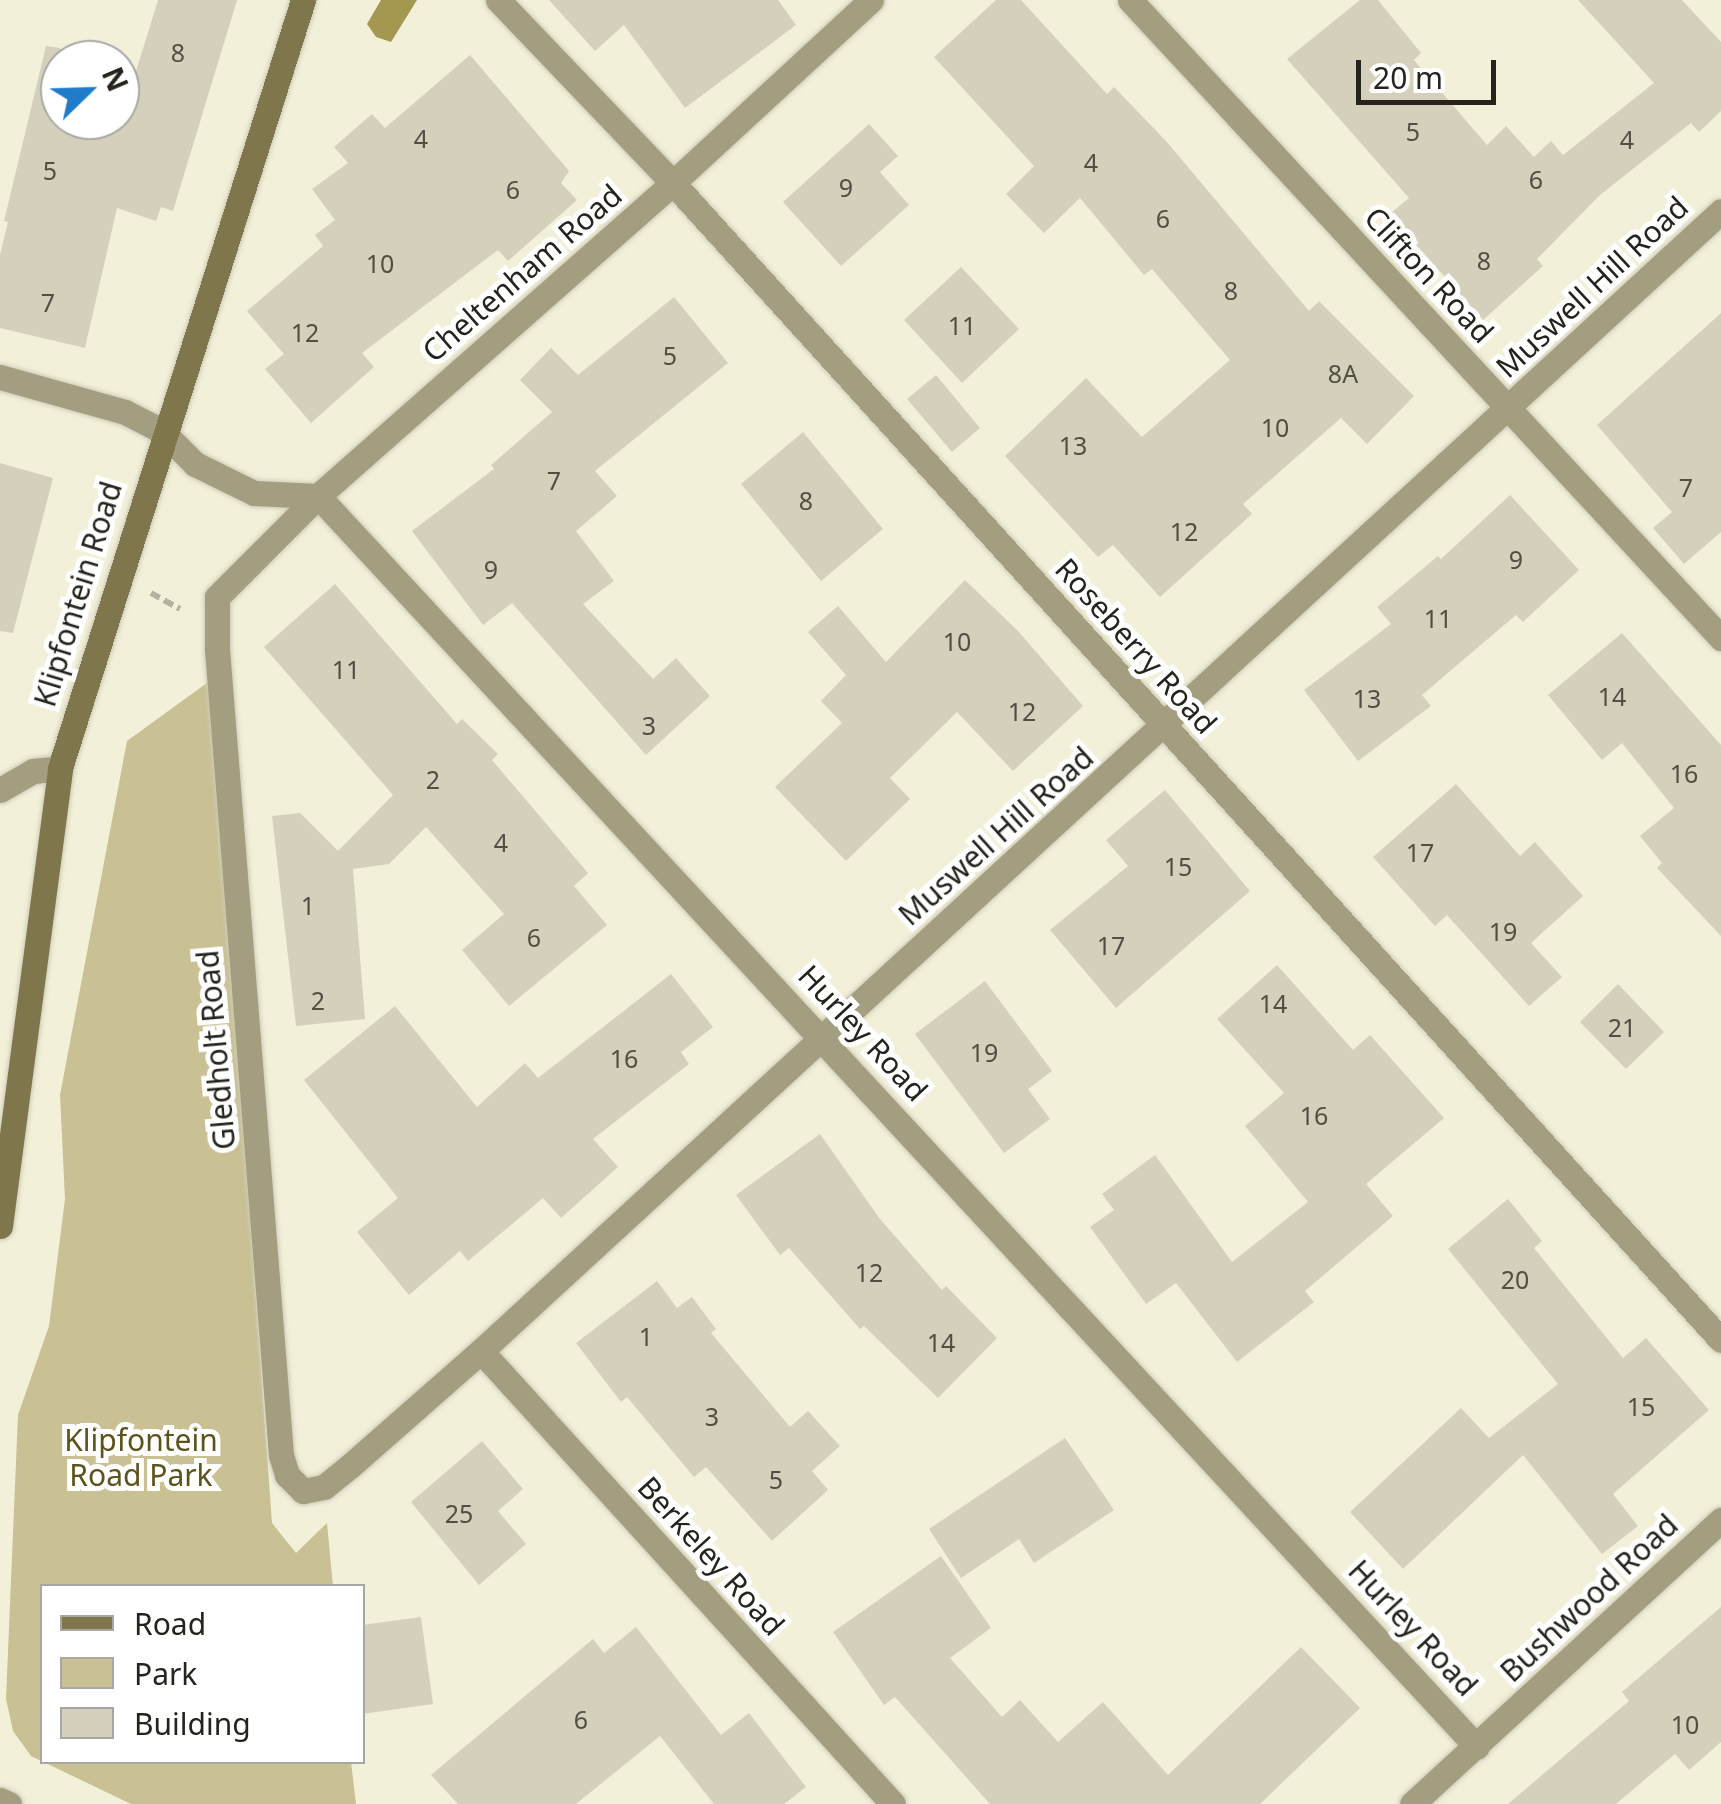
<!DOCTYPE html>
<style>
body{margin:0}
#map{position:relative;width:1721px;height:1804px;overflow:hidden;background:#f3f0da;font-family:"Noto Sans",sans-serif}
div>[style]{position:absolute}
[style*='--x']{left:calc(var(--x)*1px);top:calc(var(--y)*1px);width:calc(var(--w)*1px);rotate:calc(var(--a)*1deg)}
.green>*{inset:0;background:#c9c093}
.water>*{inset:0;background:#a49750}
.building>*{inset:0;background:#d4d0bb}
.path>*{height:6px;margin-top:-3px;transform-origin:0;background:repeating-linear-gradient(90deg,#b4b1a0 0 10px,transparent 0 15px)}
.roads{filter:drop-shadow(0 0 2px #cecbb8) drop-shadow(0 0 2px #cecbb8)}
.minor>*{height:25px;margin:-12.5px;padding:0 12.5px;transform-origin:12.5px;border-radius:12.5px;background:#a49e80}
.tertiary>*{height:25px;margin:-12.5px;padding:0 12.5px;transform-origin:12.5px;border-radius:12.5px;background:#a49e80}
.secondary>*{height:25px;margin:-12.5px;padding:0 12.5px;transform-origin:12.5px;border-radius:12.5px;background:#7f774b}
span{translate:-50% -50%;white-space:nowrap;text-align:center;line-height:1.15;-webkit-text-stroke:10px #fff;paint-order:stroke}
.number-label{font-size:25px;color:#514f44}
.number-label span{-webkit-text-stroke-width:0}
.street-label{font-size:30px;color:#25241c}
.park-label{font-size:30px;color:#5d531d}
.legend{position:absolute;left:40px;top:1584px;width:325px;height:180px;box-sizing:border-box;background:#fff;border:2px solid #a8a7a4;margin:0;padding:12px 18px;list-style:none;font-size:30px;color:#25241c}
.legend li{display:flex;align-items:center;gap:20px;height:50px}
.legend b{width:50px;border:2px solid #a8a7a4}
.north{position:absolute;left:40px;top:40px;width:100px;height:100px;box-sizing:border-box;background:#fff;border:2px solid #a8a7a4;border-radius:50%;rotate:67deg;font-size:28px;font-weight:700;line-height:40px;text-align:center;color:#25241c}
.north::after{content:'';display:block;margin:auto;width:35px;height:45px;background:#1f7cc9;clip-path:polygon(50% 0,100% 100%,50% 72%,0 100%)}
.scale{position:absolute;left:1356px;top:60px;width:140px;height:45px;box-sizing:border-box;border:5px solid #25241c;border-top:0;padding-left:12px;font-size:30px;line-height:35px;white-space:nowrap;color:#25241c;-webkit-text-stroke:8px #fff;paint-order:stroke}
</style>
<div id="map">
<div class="green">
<i style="clip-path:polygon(211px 680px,272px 1523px,296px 1553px,327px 1523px,333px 1586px,42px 1586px,42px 1762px,351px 1762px,356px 1804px,131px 1804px,31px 1756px,13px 1731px,6px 1699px,18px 1415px,49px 1326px,65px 1199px,60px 1095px,127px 741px)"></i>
</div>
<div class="water">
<i style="clip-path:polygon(381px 0,417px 0,391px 42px,376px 37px,367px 24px)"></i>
</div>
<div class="building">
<i style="clip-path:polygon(158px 0,237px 0,173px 211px,161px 207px,156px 221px,117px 208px,85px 348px,0 328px,0 255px,8px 222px,4px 221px,46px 46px,60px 48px,60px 120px,121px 120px)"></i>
<i style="clip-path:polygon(549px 0,778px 0,796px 25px,685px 108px,624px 25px,595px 51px)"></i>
<i style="clip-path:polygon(996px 0,1021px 0,1107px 94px,1114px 87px,1166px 141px,1309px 311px,1319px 301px,1414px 396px,1367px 444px,1341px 418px,1243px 504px,1252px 514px,1160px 597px,1113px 545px,1098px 557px,1005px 456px,1086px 378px,1142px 437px,1230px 360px,1152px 269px,1144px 275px,1080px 198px,1044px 233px,1006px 194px,1034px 166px,934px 57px)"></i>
<i style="clip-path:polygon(1360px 0,1378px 0,1421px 53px,1414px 60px,1487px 145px,1506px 126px,1534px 157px,1551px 141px,1563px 155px,1654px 83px,1578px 0,1682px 0,1721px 42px,1721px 111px,1699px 132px,1691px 123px,1600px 195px,1537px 259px,1543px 266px,1483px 320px,1413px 241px,1408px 245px,1385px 218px,1409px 198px,1287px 59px)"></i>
<i style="clip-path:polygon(470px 55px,569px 171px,561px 183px,577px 200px,508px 261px,498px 250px,362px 353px,374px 367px,311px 423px,265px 369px,284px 354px,247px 311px,323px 246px,315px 235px,335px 220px,312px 189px,348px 163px,334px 147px,372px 114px,385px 128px)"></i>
<i style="clip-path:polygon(869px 124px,898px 156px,880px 172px,909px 205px,841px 266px,783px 202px)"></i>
<i style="clip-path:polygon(961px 267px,1019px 329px,962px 383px,904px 320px)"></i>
<i style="clip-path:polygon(674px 297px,728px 363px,595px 471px,617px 496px,576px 531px,614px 581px,583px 604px,653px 679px,676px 658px,710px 696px,646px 755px,512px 603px,483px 625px,412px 531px,494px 469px,491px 465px,552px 412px,520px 380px,551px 348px,578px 375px)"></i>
<i style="clip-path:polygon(1721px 313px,1721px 532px,1684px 564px,1653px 528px,1672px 512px,1597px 425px)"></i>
<i style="clip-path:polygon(936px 375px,980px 428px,952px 452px,907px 399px)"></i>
<i style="clip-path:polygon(803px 432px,883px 529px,821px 581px,741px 484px)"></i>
<i style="clip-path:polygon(0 463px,53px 478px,13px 633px,0 631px)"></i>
<i style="clip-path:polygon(1510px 495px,1579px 570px,1523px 622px,1516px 615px,1422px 695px,1431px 706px,1358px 761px,1304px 690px,1391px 624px,1377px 607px,1438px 556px,1441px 559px)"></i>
<i style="clip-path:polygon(965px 580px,1018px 631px,1083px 706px,1013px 771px,957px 712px,890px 778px,910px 799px,846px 861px,775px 787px,842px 723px,821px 701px,846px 675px,808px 632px,838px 606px,886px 662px)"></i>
<i style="clip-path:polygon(335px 584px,457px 724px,462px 719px,498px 754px,492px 760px,588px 873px,574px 886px,607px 925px,509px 1006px,462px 950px,504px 914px,426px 827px,389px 864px,353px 869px,365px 1019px,296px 1026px,272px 816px,300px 813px,338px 851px,393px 795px,264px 647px)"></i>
<i style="clip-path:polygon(1622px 633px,1721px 745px,1721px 936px,1657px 868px,1662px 863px,1640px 836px,1674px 808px,1622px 743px,1602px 760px,1548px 695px)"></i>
<i style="clip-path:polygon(1456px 784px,1520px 856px,1535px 842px,1583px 896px,1531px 943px,1562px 977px,1529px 1006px,1447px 915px,1435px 926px,1373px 857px)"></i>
<i style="clip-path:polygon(1165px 790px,1250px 891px,1116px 1008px,1050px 930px,1128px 866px,1106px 840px)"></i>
<i style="clip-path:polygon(1277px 965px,1353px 1050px,1370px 1035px,1444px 1118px,1366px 1184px,1393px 1216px,1305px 1291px,1314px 1302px,1237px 1362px,1176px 1283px,1146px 1304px,1090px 1227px,1114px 1210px,1102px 1194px,1155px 1155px,1232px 1262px,1308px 1202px,1245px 1126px,1284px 1093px,1217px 1019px)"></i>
<i style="clip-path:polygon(671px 974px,713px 1027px,681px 1052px,689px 1064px,593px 1139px,618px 1167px,561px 1218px,543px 1198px,468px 1261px,460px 1251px,409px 1295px,357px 1232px,398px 1198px,304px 1080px,395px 1006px,477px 1107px,525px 1063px,538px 1078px)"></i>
<i style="clip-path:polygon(985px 981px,1052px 1071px,1028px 1089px,1050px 1119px,1004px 1153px,915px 1034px)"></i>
<i style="clip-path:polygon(1618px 984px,1664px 1032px,1626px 1069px,1580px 1022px)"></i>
<i style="clip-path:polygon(820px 1134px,880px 1219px,942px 1290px,946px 1286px,997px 1338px,938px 1398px,864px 1326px,860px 1329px,789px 1248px,780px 1255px,736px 1195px)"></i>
<i style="clip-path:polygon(1508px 1199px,1542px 1241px,1534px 1248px,1623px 1358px,1646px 1338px,1709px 1410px,1613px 1494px,1638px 1526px,1602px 1554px,1523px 1455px,1403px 1569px,1350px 1512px,1461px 1408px,1489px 1438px,1558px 1384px,1448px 1249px)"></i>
<i style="clip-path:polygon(657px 1281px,677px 1308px,692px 1297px,716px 1329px,711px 1333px,790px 1427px,808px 1411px,840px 1446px,812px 1471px,828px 1490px,772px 1541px,706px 1467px,694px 1477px,627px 1397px,621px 1402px,576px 1343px)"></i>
<i style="clip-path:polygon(1065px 1438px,1114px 1510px,1034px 1563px,1019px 1539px,961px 1578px,929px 1529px)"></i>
<i style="clip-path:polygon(482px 1441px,523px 1489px,498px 1511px,526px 1544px,479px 1585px,411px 1502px)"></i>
<i style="clip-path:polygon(941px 1556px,991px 1628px,950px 1658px,1002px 1717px,1020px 1700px,1058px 1742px,1103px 1702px,1168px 1775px,1301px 1647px,1360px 1708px,1260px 1804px,990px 1804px,895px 1697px,884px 1705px,833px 1632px)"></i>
<i style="clip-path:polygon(1721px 1607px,1721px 1742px,1689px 1770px,1675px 1754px,1616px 1804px,1508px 1804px,1629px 1701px,1622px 1692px)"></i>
<i style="clip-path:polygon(421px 1617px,433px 1704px,362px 1714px,362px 1625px)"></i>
<i style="clip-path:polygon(636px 1627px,721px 1735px,749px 1713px,806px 1787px,784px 1804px,714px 1804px,660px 1736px,576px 1804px,458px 1804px,431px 1775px,593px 1639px,604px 1653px)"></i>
</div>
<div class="path">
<i style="--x:151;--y:593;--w:33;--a:29"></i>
</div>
<div class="roads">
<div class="minor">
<i style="--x:498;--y:0;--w:253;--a:46.3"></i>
<i style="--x:673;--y:183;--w:1561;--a:47.83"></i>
<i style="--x:871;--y:0;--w:270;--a:137.3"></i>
<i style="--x:673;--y:183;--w:473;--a:138.6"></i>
<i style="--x:318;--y:496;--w:143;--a:135"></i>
<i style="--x:217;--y:597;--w:52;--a:90"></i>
<i style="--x:217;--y:649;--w:809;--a:85.46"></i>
<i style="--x:281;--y:1455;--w:21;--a:73"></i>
<i style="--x:287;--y:1475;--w:23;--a:45"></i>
<i style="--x:303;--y:1491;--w:21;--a:-11"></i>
<i style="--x:324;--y:1487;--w:33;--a:-39"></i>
<i style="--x:350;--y:1466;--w:174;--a:-41.3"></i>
<i style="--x:481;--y:1351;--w:1684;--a:-42.59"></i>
<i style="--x:1130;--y:0;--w:870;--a:47.19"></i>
<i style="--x:0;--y:377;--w:130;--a:15.6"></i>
<i style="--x:125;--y:412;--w:42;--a:27.2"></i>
<i style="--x:162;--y:431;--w:47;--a:45"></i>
<i style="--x:195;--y:464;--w:66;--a:26.2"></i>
<i style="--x:254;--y:493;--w:64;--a:2.7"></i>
<i style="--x:318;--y:496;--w:1705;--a:47.19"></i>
<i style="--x:0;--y:790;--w:38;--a:-30"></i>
<i style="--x:33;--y:771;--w:27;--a:-6"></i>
<i style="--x:481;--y:1351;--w:612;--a:47.71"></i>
<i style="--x:1412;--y:1804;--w:420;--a:-42.6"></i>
</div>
<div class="tertiary">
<i style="--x:0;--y:1800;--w:10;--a:24"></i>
</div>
<div class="secondary">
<i style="--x:0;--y:1226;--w:462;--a:-82.5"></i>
<i style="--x:60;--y:768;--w:806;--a:-72.44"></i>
</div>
</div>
<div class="number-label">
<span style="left:178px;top:52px">8</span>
<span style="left:1413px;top:131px">5</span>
<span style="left:421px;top:138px">4</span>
<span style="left:1627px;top:139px">4</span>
<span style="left:1091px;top:162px">4</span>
<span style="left:50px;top:170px">5</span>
<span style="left:1536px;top:179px">6</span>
<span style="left:846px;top:187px">9</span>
<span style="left:513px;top:189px">6</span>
<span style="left:1163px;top:218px">6</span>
<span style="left:1484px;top:260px">8</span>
<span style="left:380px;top:263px">10</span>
<span style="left:1231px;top:290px">8</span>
<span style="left:48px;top:302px">7</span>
<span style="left:962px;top:325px">11</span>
<span style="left:305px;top:332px">12</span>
<span style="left:670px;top:355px">5</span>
<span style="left:1343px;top:373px">8A</span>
<span style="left:1275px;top:427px">10</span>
<span style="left:1073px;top:445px">13</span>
<span style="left:554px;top:480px">7</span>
<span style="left:1686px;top:487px">7</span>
<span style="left:806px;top:500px">8</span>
<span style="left:1184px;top:531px">12</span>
<span style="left:1516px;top:559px">9</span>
<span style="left:491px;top:569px">9</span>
<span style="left:1438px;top:618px">11</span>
<span style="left:957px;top:641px">10</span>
<span style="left:346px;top:669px">11</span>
<span style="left:1612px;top:696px">14</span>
<span style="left:1367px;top:698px">13</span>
<span style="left:1022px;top:711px">12</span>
<span style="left:649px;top:725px">3</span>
<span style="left:1684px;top:773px">16</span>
<span style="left:433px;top:779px">2</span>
<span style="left:501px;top:842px">4</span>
<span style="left:1420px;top:852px">17</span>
<span style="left:1178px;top:866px">15</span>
<span style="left:308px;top:905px">1</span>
<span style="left:1503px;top:931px">19</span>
<span style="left:534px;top:937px">6</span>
<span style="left:1111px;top:945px">17</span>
<span style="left:318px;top:1000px">2</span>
<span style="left:1273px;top:1003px">14</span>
<span style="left:1622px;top:1027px">21</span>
<span style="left:984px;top:1052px">19</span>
<span style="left:624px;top:1058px">16</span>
<span style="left:1314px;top:1115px">16</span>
<span style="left:869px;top:1272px">12</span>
<span style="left:1515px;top:1279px">20</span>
<span style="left:646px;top:1336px">1</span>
<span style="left:941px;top:1342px">14</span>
<span style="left:1641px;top:1406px">15</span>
<span style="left:712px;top:1416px">3</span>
<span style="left:776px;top:1479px">5</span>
<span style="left:459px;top:1513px">25</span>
<span style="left:581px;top:1719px">6</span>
<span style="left:1685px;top:1724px">10</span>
</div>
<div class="street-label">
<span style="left:522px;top:273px;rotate:-41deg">Cheltenham Road</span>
<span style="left:1429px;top:275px;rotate:47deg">Clifton Road</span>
<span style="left:1592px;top:287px;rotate:-43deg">Muswell Hill Road</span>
<span style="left:78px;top:594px;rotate:-73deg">Klipfontein Road</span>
<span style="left:1136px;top:646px;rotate:48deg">Roseberry Road</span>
<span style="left:996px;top:836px;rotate:-42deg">Muswell Hill Road</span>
<span style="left:863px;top:1033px;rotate:47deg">Hurley Road</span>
<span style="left:216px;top:1050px;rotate:-95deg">Gledholt Road</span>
<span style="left:711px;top:1556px;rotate:48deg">Berkeley Road</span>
<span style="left:1589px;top:1598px;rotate:-43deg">Bushwood Road</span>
<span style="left:1413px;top:1628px;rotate:47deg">Hurley Road</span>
</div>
<div class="park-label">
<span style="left:141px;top:1457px">Klipfontein<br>Road Park</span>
</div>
<ul class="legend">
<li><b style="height:12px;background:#7f774b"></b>Road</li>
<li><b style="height:28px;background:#c9c093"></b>Park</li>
<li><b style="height:28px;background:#d4d0bb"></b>Building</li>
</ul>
<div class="north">N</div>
<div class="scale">20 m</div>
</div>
